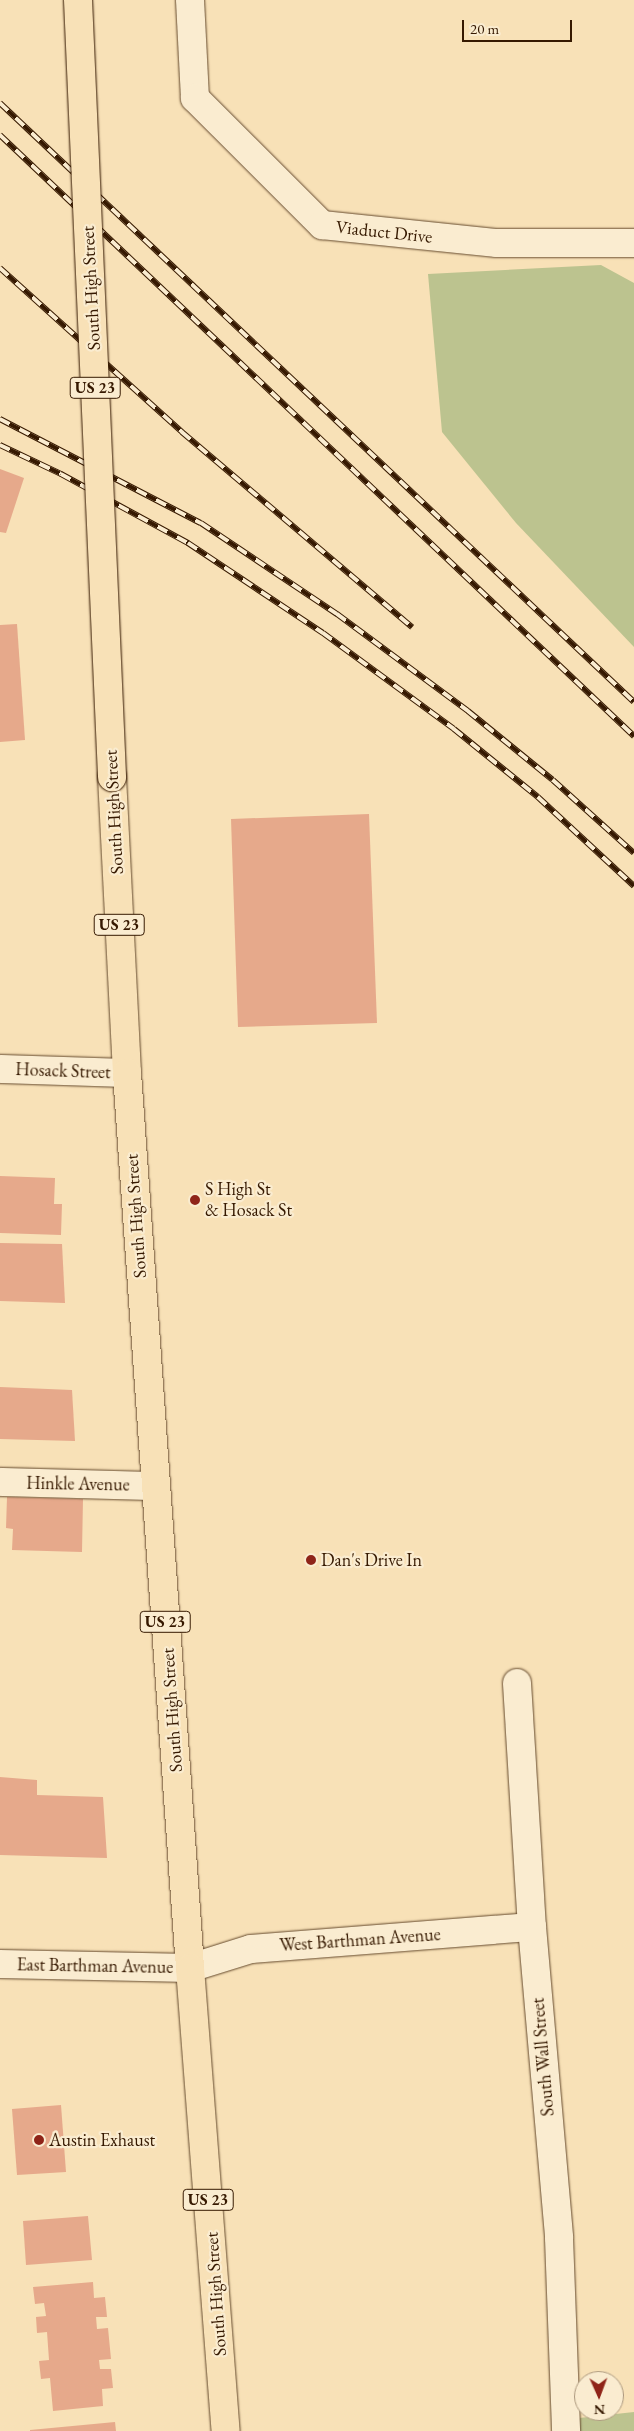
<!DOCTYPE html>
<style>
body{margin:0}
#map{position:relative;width:634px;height:2431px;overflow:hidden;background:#f8e1b7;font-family:"EB Garamond",serif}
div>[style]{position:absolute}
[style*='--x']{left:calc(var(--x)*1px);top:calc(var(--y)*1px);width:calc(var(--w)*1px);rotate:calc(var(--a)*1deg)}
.green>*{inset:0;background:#bcc38f}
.building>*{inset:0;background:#e6a98b}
.roads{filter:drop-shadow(0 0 1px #664b2e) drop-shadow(0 0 1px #664b2e)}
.minor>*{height:28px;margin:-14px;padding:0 14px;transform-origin:14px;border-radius:14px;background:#faecd0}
.major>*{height:28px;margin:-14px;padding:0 14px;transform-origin:14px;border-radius:14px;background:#f8e1b7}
.rail>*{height:5.5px;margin-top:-2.75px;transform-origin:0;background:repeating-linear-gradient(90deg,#faecd0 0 11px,#361901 0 22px);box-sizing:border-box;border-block:1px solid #361901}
.bridges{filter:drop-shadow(0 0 1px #361901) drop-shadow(0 0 1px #361901)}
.major-bridge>*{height:28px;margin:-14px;padding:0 14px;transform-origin:14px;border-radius:14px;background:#f8e1b7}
.dots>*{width:14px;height:14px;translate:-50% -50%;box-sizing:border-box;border:2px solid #faecd0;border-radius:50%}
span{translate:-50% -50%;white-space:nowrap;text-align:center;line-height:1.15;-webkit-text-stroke:4.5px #faecd0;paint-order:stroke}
.shield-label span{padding:1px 4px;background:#faecd0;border:1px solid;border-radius:4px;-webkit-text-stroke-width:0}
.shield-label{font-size:16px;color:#361901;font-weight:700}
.street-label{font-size:18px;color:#361901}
.poi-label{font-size:18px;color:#361901}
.left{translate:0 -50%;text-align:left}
.north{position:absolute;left:574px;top:2371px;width:50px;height:50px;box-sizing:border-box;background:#faecd0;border:1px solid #ac987d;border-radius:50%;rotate:178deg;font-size:14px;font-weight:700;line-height:20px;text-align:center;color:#361901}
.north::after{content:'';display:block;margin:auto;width:18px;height:22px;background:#8f2418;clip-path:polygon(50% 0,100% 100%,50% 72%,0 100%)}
.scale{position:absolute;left:462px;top:20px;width:110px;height:22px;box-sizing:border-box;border:2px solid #361901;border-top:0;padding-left:6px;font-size:15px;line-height:18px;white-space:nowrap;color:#361901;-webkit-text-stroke:4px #faecd0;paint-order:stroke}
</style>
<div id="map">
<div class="green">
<i style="clip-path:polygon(601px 265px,634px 283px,634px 647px,516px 523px,442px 432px,428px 274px)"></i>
<i style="clip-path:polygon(634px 2412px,634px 2431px,571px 2431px,570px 2419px)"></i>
</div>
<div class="building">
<i style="clip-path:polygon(0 469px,24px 478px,6px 533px,0 532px)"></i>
<i style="clip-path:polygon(17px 624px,25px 740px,0 742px,0 625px)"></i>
<i style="clip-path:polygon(369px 814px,377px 1023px,238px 1027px,231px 819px)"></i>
<i style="clip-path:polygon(0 1176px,55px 1178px,54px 1204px,62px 1204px,61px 1235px,0 1233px)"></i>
<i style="clip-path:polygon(0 1243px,62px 1244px,65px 1303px,0 1301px)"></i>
<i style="clip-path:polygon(0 1387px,72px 1390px,75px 1441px,0 1439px)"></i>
<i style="clip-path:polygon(7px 1497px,83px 1499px,82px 1552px,12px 1550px,13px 1529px,6px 1528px)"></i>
<i style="clip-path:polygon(0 1777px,37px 1780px,37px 1795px,103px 1797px,107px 1858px,0 1855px)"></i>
<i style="clip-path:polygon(61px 2105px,66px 2172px,17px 2175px,12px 2109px)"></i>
<i style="clip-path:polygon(88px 2216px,92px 2260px,26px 2265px,23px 2221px)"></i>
<i style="clip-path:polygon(93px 2282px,94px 2298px,105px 2297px,107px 2317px,96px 2317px,97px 2329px,108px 2328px,111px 2359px,99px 2360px,100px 2369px,111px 2369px,113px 2388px,102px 2389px,103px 2406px,53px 2411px,50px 2378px,41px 2379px,39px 2361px,49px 2360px,47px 2332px,37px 2333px,36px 2317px,46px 2316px,44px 2303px,35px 2304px,33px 2287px)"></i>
<i style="clip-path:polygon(115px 2422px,116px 2431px,30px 2431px,30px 2430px)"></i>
</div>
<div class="roads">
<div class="minor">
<i style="--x:190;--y:0;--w:98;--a:87.1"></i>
<i style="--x:195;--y:98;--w:180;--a:45"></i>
<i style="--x:322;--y:225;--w:176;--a:5.9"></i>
<i style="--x:497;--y:243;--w:137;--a:0"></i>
<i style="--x:0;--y:1069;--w:127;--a:1.8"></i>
<i style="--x:0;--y:1482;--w:155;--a:1.5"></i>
<i style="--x:517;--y:1683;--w:244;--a:86.5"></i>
<i style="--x:532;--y:1927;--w:312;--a:85"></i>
<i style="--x:559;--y:2238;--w:193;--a:87.9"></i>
<i style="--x:0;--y:1964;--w:190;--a:1.2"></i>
<i style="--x:190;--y:1968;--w:64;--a:-17.3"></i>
<i style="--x:251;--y:1949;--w:282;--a:-4.5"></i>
</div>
<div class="major">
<i style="--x:112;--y:777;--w:296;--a:87.1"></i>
<i style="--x:127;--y:1073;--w:897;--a:85.97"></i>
<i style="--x:190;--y:1968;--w:464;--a:85.6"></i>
</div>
</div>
<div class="rail">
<i style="--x:0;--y:103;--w:872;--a:43.37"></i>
<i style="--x:0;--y:135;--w:874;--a:43.47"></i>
<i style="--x:0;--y:268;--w:245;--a:42"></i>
<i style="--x:182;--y:432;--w:302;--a:40.3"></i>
<i style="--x:0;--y:419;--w:226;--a:27.4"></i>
<i style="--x:201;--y:523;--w:164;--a:33.8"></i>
<i style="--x:337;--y:614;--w:163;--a:36.5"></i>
<i style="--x:468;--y:711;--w:109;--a:39.1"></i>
<i style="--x:553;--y:780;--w:109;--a:42"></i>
<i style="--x:0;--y:445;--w:68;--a:25.4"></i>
<i style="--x:61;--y:474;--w:145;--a:28.5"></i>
<i style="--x:188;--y:543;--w:162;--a:33.7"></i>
<i style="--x:323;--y:633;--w:162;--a:36.2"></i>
<i style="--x:454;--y:729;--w:108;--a:39"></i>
<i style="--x:538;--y:797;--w:131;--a:42.8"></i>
</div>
<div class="bridges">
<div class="major-bridge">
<i style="--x:78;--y:0;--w:778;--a:87.49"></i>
</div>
</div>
<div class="dots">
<i style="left:195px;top:1200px;background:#8f2418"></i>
<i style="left:311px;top:1560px;background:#8f2418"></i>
<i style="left:39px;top:2140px;background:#8f2418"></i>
</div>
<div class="shield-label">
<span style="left:95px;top:388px">US 23</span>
<span style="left:119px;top:925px">US 23</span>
<span style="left:165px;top:1622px">US 23</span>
<span style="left:208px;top:2200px">US 23</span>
</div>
<div class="street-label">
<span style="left:384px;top:232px;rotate:6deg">Viaduct Drive</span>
<span style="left:91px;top:288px;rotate:-93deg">South High Street</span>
<span style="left:114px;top:812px;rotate:-93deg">South High Street</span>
<span style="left:63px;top:1071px;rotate:2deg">Hosack Street</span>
<span style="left:136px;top:1216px;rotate:-94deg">South High Street</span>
<span style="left:78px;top:1484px;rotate:1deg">Hinkle Avenue</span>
<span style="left:172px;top:1710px;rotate:-94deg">South High Street</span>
<span style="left:360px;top:1940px;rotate:-4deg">West Barthman Avenue</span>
<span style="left:95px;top:1966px;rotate:1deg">East Barthman Avenue</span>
<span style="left:543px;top:2057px;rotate:-95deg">South Wall Street</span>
<span style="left:216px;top:2294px;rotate:-94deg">South High Street</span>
</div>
<div class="poi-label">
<span class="left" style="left:205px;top:1200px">S High St<br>&amp; Hosack St</span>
<span class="left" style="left:321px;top:1560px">Dan's Drive In</span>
<span class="left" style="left:49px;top:2140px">Austin Exhaust</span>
</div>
<div class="north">N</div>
<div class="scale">20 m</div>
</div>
